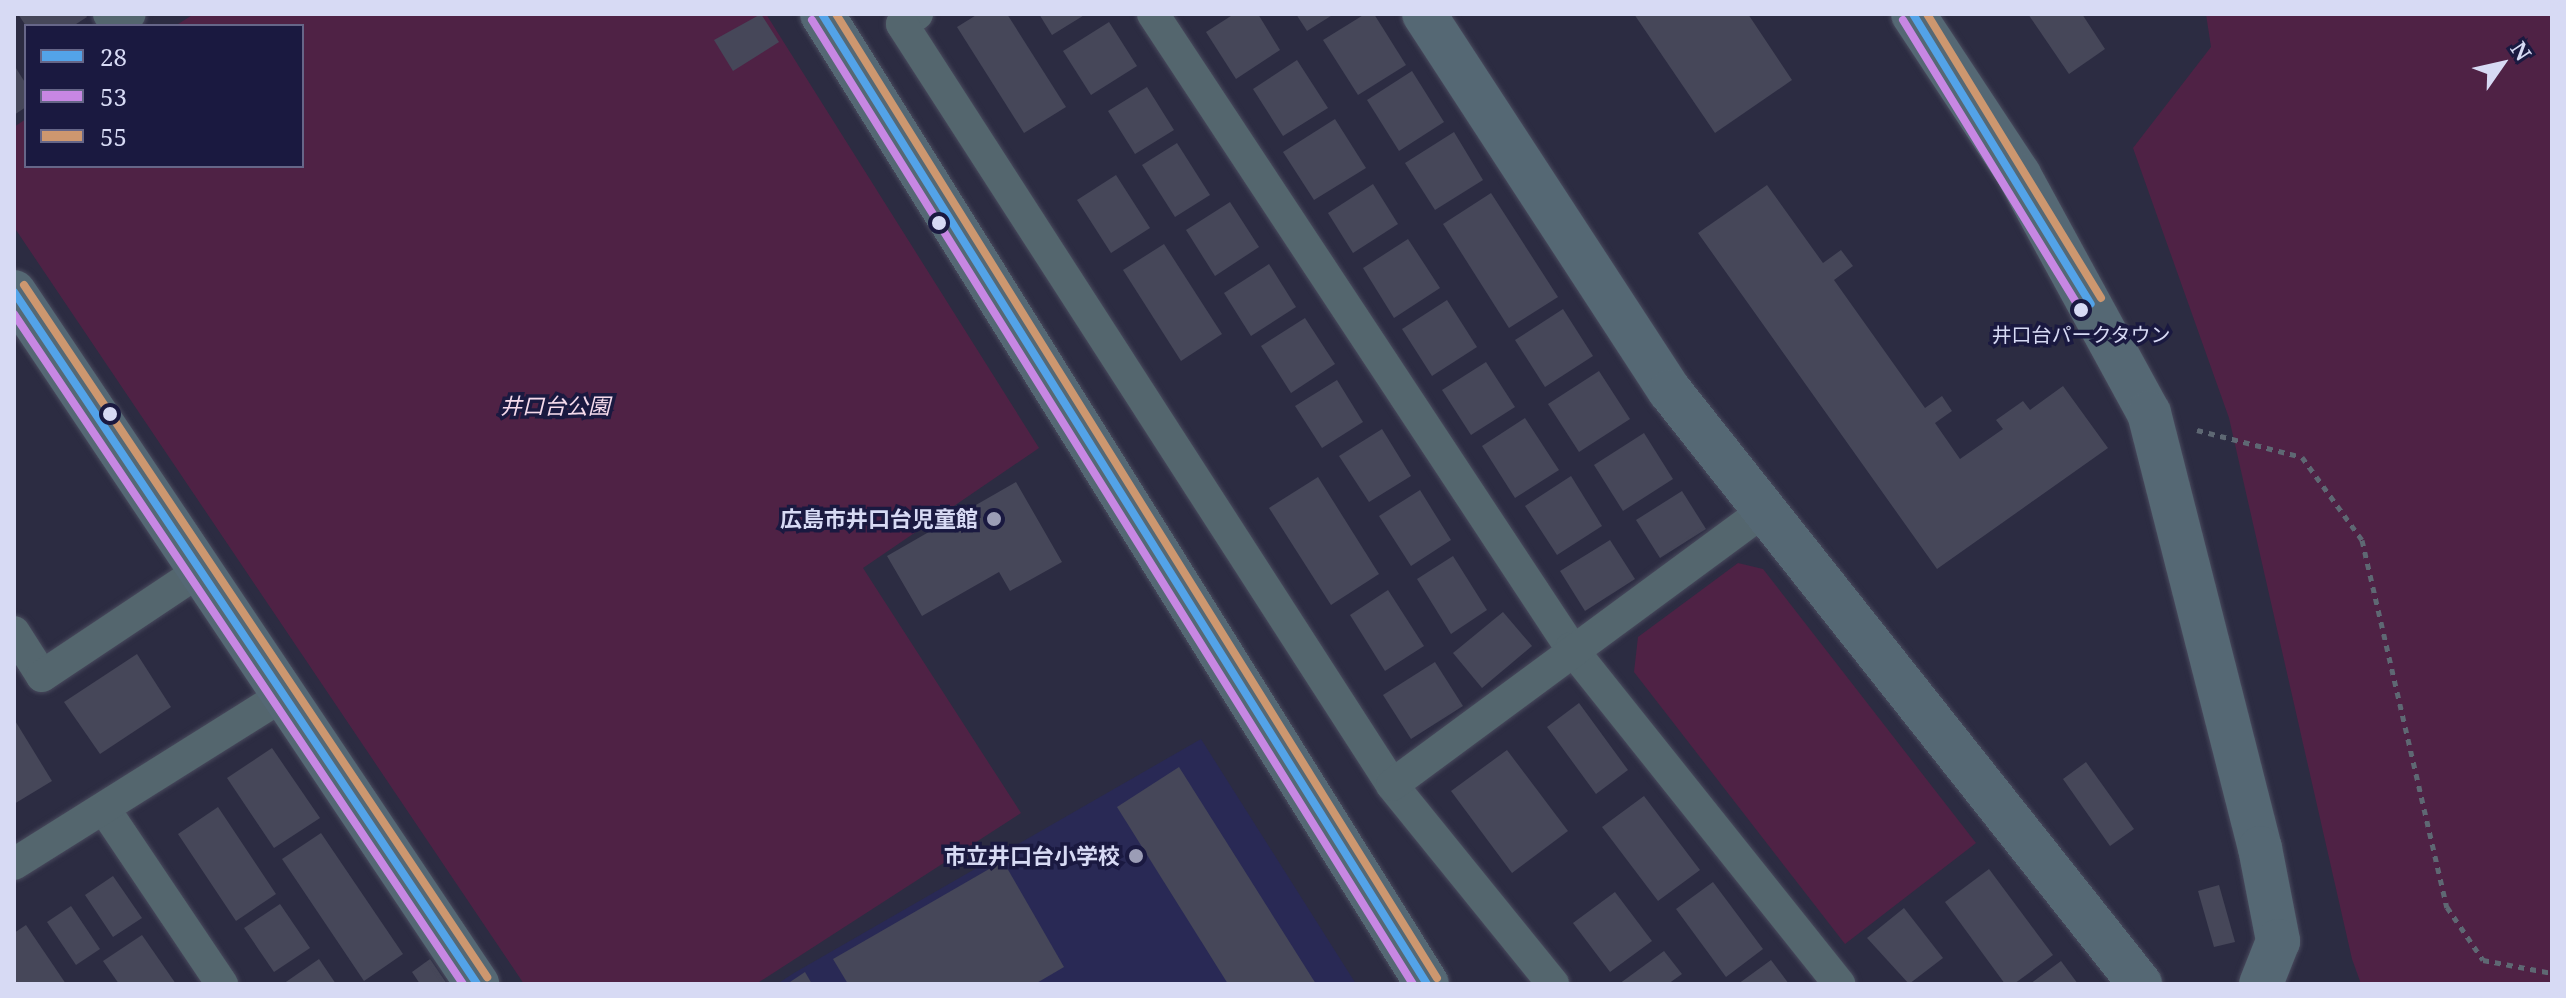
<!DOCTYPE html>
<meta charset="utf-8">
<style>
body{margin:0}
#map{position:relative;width:2566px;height:998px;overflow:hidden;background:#2c2c42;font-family:"Noto Serif","Noto Sans JP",serif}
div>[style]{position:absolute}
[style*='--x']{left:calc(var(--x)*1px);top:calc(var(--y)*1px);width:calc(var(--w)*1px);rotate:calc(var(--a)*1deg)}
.built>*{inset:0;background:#292955}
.green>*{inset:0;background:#4f2245}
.building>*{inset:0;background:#464759}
.path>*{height:5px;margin-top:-2.5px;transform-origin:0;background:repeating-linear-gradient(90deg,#5e6873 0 6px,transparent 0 12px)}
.roads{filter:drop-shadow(0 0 2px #494a5d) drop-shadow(0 0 2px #494a5d)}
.street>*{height:32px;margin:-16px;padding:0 16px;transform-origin:16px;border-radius:16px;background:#54666e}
.secondary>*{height:44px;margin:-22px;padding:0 22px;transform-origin:22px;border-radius:22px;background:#556874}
.bus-1>*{height:8px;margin:-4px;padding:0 4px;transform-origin:4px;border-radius:4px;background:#53a3e8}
.bus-2>*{height:8px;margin:-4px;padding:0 4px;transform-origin:4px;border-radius:4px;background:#c787e3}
.bus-3>*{height:8px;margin:-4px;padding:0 4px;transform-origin:4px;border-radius:4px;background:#cd976f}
.dots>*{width:22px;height:22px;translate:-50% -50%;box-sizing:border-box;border:4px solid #1a1940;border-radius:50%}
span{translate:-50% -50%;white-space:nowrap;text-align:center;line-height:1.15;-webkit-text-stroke:7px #1a1940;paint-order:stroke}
.bus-label{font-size:20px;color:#d7daf4}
.park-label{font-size:22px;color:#f5daeb;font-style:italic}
.poi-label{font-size:22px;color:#d7daf4;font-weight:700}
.right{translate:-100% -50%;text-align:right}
.frame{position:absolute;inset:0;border:16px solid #d7daf4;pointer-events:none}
.legend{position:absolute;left:24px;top:24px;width:280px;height:144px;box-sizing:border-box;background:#1a1940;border:2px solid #668;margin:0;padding:10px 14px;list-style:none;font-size:24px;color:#d7daf4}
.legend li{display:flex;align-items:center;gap:16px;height:40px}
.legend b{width:40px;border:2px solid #668}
.north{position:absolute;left:2462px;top:24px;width:80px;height:80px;-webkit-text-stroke:6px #1a1940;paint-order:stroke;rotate:56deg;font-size:22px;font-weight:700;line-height:32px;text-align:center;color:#d7daf4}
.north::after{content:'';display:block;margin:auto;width:28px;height:36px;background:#d7daf4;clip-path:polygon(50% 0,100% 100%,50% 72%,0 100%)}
</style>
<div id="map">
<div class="built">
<i style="clip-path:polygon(1201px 739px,1356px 984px,777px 984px,794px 973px)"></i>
</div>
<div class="green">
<i style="clip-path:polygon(194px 14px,766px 14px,1039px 448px,863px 568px,1021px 813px,756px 984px,524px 984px,14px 227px,14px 127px,26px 119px,26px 166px,302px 166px,302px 26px,175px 26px)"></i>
<i style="clip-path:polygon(2206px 14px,2552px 14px,2552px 984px,2361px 984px,2352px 959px,2229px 418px,2133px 148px,2211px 47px)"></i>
<i style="clip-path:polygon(1738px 563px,1763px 569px,1976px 843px,1845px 944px,1634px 672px,1638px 637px)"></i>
</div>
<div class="building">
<i style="clip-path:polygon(18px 14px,85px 14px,87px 17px,73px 26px,26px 26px)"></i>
<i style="clip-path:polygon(761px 14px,779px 42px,733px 71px,714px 40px)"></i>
<i style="clip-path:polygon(978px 14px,1007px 14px,1066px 107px,1024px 133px,957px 27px)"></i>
<i style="clip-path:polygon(1039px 14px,1086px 14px,1052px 35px)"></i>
<i style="clip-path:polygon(1234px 14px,1258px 14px,1280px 50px,1236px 79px,1206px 32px)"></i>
<i style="clip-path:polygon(1296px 14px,1334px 14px,1307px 31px)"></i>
<i style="clip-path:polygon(1365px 14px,1374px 14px,1406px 65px,1358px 95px,1323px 40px)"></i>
<i style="clip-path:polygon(1634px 14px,1748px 14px,1792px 80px,1715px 133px)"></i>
<i style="clip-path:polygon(2028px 14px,2082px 14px,2105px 49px,2069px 74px)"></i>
<i style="clip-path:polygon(1109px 22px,1137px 66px,1091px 95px,1063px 51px)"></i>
<i style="clip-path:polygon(1297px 60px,1328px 108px,1283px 136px,1253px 89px)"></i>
<i style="clip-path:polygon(14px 65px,26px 84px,26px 107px,14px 115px)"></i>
<i style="clip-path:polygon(1412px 71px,1444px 122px,1399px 151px,1367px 100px)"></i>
<i style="clip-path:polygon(1147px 87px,1174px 130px,1135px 154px,1108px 111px)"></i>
<i style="clip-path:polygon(1335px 119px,1366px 168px,1314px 200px,1283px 152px)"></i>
<i style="clip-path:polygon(1454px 132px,1483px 180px,1435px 210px,1405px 163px)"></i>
<i style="clip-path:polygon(1177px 143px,1210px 195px,1175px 217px,1142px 165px)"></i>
<i style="clip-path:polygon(1116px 175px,1150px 228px,1111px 253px,1077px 200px)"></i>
<i style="clip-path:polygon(1373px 184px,1398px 224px,1353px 253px,1328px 213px)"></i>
<i style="clip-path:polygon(1767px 185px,1823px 263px,1841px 250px,1853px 266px,1834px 280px,1925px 408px,1942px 396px,1952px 411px,1935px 423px,1960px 459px,2003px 429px,1996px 420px,2023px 401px,2030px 410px,2063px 386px,2108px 448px,1937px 569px,1698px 233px)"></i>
<i style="clip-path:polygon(1491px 193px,1558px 297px,1509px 328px,1443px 224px)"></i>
<i style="clip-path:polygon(1230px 202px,1259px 247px,1215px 276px,1186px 230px)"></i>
<i style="clip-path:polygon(1408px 239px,1440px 288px,1394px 318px,1363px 268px)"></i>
<i style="clip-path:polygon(1164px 244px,1222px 334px,1181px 361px,1123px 270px)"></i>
<i style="clip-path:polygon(1269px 264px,1296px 307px,1251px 336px,1224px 293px)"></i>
<i style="clip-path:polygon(1447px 300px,1477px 347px,1432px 376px,1402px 329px)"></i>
<i style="clip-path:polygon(1563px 309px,1593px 356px,1545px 387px,1515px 340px)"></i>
<i style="clip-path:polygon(1305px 318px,1335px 364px,1291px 393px,1261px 346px)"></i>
<i style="clip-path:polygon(1486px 362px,1515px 407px,1471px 435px,1442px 390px)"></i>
<i style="clip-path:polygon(1599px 371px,1630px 419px,1579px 452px,1548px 404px)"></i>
<i style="clip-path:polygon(1337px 380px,1363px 422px,1322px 448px,1295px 406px)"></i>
<i style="clip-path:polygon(1525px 418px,1559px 470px,1515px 498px,1482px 446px)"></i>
<i style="clip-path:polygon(1382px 429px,1411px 476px,1369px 502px,1339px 456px)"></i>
<i style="clip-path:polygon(1644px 433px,1673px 479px,1623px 511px,1594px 465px)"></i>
<i style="clip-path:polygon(1571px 476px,1602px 526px,1557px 555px,1525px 506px)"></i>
<i style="clip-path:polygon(1318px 477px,1379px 574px,1331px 605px,1269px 508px)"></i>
<i style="clip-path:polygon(1016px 482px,1062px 562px,1010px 591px,999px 572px,922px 616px,887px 556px)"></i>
<i style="clip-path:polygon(1420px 490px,1451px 540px,1411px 566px,1379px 516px)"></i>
<i style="clip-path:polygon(1682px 491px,1706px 529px,1660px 558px,1636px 520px)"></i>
<i style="clip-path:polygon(1610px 540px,1635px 579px,1585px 611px,1560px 571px)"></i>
<i style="clip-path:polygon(1453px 556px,1487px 610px,1451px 634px,1417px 579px)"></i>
<i style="clip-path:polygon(1388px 590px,1424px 646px,1385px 671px,1350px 615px)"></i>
<i style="clip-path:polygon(1503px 612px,1532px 646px,1482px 688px,1453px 653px)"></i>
<i style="clip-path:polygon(137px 654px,171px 707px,100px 754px,64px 702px)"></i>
<i style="clip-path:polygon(1435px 662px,1463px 706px,1411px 739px,1383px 695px)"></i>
<i style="clip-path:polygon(1579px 703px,1628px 770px,1596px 794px,1547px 727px)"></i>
<i style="clip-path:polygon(14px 719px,52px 781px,14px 804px)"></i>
<i style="clip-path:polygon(272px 748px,320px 818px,274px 848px,227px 778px)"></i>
<i style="clip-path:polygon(1507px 750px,1568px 831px,1512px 873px,1451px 791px)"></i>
<i style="clip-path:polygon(2086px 762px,2134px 829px,2110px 846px,2063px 779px)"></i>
<i style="clip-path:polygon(1179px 767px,1316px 984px,1228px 984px,1117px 807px)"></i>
<i style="clip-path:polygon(1644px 796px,1700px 870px,1658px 901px,1602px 827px)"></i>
<i style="clip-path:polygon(218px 807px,276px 894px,236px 921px,178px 834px)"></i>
<i style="clip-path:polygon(321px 833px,403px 954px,364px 981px,282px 859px)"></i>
<i style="clip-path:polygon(1003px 861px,1064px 967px,1035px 984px,848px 984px,833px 959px)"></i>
<i style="clip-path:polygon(1989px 869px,2053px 955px,2014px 984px,2005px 984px,1945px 902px)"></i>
<i style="clip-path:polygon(113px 876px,142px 918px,113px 937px,85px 895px)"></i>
<i style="clip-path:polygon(1713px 882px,1763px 949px,1726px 977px,1676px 909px)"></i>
<i style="clip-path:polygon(2219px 885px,2235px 942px,2214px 947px,2198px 891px)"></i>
<i style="clip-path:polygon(1615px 892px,1652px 941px,1610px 972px,1573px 923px)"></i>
<i style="clip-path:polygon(280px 904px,310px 948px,274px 972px,244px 928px)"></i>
<i style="clip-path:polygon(71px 906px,100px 949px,76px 965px,47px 922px)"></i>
<i style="clip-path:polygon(1904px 908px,1943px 958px,1909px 984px,1867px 938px)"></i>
<i style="clip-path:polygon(26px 925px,66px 984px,14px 984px,14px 933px)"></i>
<i style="clip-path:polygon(142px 935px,176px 984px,119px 984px,103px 961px)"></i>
<i style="clip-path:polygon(1664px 951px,1682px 974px,1668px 984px,1619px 984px)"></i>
<i style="clip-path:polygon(319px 959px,336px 984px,283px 984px)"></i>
<i style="clip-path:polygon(430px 959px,447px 984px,420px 984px,412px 972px)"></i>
<i style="clip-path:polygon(1771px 960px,1789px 984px,1738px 984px)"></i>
<i style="clip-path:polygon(2061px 961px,2078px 984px,2030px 984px)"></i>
<i style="clip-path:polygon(805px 972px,812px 984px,787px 984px)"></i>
</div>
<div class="path">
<i style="--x:2197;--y:430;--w:108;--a:14.4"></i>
<i style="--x:2302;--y:457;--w:102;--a:54.1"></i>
<i style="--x:2362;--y:540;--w:377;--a:77"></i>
<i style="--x:2447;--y:907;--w:64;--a:55.8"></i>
<i style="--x:2483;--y:960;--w:70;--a:10.7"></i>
</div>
<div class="roads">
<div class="street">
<i style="--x:109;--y:14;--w:11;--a:56"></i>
<i style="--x:115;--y:23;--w:17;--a:-31"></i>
<i style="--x:917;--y:14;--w:18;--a:146"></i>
<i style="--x:902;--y:24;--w:905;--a:57.22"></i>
<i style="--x:1392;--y:785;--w:256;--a:51"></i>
<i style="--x:1153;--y:14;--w:759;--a:56.6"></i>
<i style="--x:1571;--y:648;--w:430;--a:51.4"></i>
<i style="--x:14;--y:632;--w:52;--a:57.5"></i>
<i style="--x:42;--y:676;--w:187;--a:-33.7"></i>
<i style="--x:1392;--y:785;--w:461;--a:-36.4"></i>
<i style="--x:105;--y:810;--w:210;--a:56.1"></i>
<i style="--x:14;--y:864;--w:314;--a:-32.1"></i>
</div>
<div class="secondary">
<i style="--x:822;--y:14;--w:1143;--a:58.05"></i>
<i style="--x:1424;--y:14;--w:450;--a:56.9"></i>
<i style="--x:1670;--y:391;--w:757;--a:51.6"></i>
<i style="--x:1913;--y:14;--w:193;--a:56.6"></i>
<i style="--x:2019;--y:175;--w:271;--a:61.4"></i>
<i style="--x:2149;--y:413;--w:449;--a:75.7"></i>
<i style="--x:2260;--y:848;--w:95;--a:79"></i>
<i style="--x:2278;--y:941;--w:46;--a:111.6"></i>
<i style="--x:14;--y:292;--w:833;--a:56.21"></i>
</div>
</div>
<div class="bus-1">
<i style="--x:822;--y:14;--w:1143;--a:58.05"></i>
<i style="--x:1913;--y:14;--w:340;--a:58.5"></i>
<i style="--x:14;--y:292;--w:833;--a:56.21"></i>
</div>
<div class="bus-2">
<i style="--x:812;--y:20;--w:1136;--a:58.06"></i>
<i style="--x:1903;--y:20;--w:340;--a:58.5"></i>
<i style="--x:14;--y:314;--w:807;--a:56.17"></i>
</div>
<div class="bus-3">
<i style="--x:836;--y:14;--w:1136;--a:58.06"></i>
<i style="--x:1927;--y:14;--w:333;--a:58.5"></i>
<i style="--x:24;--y:285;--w:833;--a:56.21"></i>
</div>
<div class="dots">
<i style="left:939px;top:223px;background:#d7daf4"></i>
<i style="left:2081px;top:310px;background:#d7daf4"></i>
<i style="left:110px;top:414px;background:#d7daf4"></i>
<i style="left:994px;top:519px;background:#9b9db6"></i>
<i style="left:1136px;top:856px;background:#9b9db6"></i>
</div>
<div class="bus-label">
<span style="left:2081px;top:334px">井口台パークタウン</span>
</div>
<div class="park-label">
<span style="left:555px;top:406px">井口台公園</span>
</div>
<div class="poi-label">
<span class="right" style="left:978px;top:519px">広島市井口台児童館</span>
<span class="right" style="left:1120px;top:856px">市立井口台小学校</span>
</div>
<div class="frame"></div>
<ul class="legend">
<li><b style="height:10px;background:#53a3e8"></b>28</li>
<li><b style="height:10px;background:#c787e3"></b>53</li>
<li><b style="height:10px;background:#cd976f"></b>55</li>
</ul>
<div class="north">N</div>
</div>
